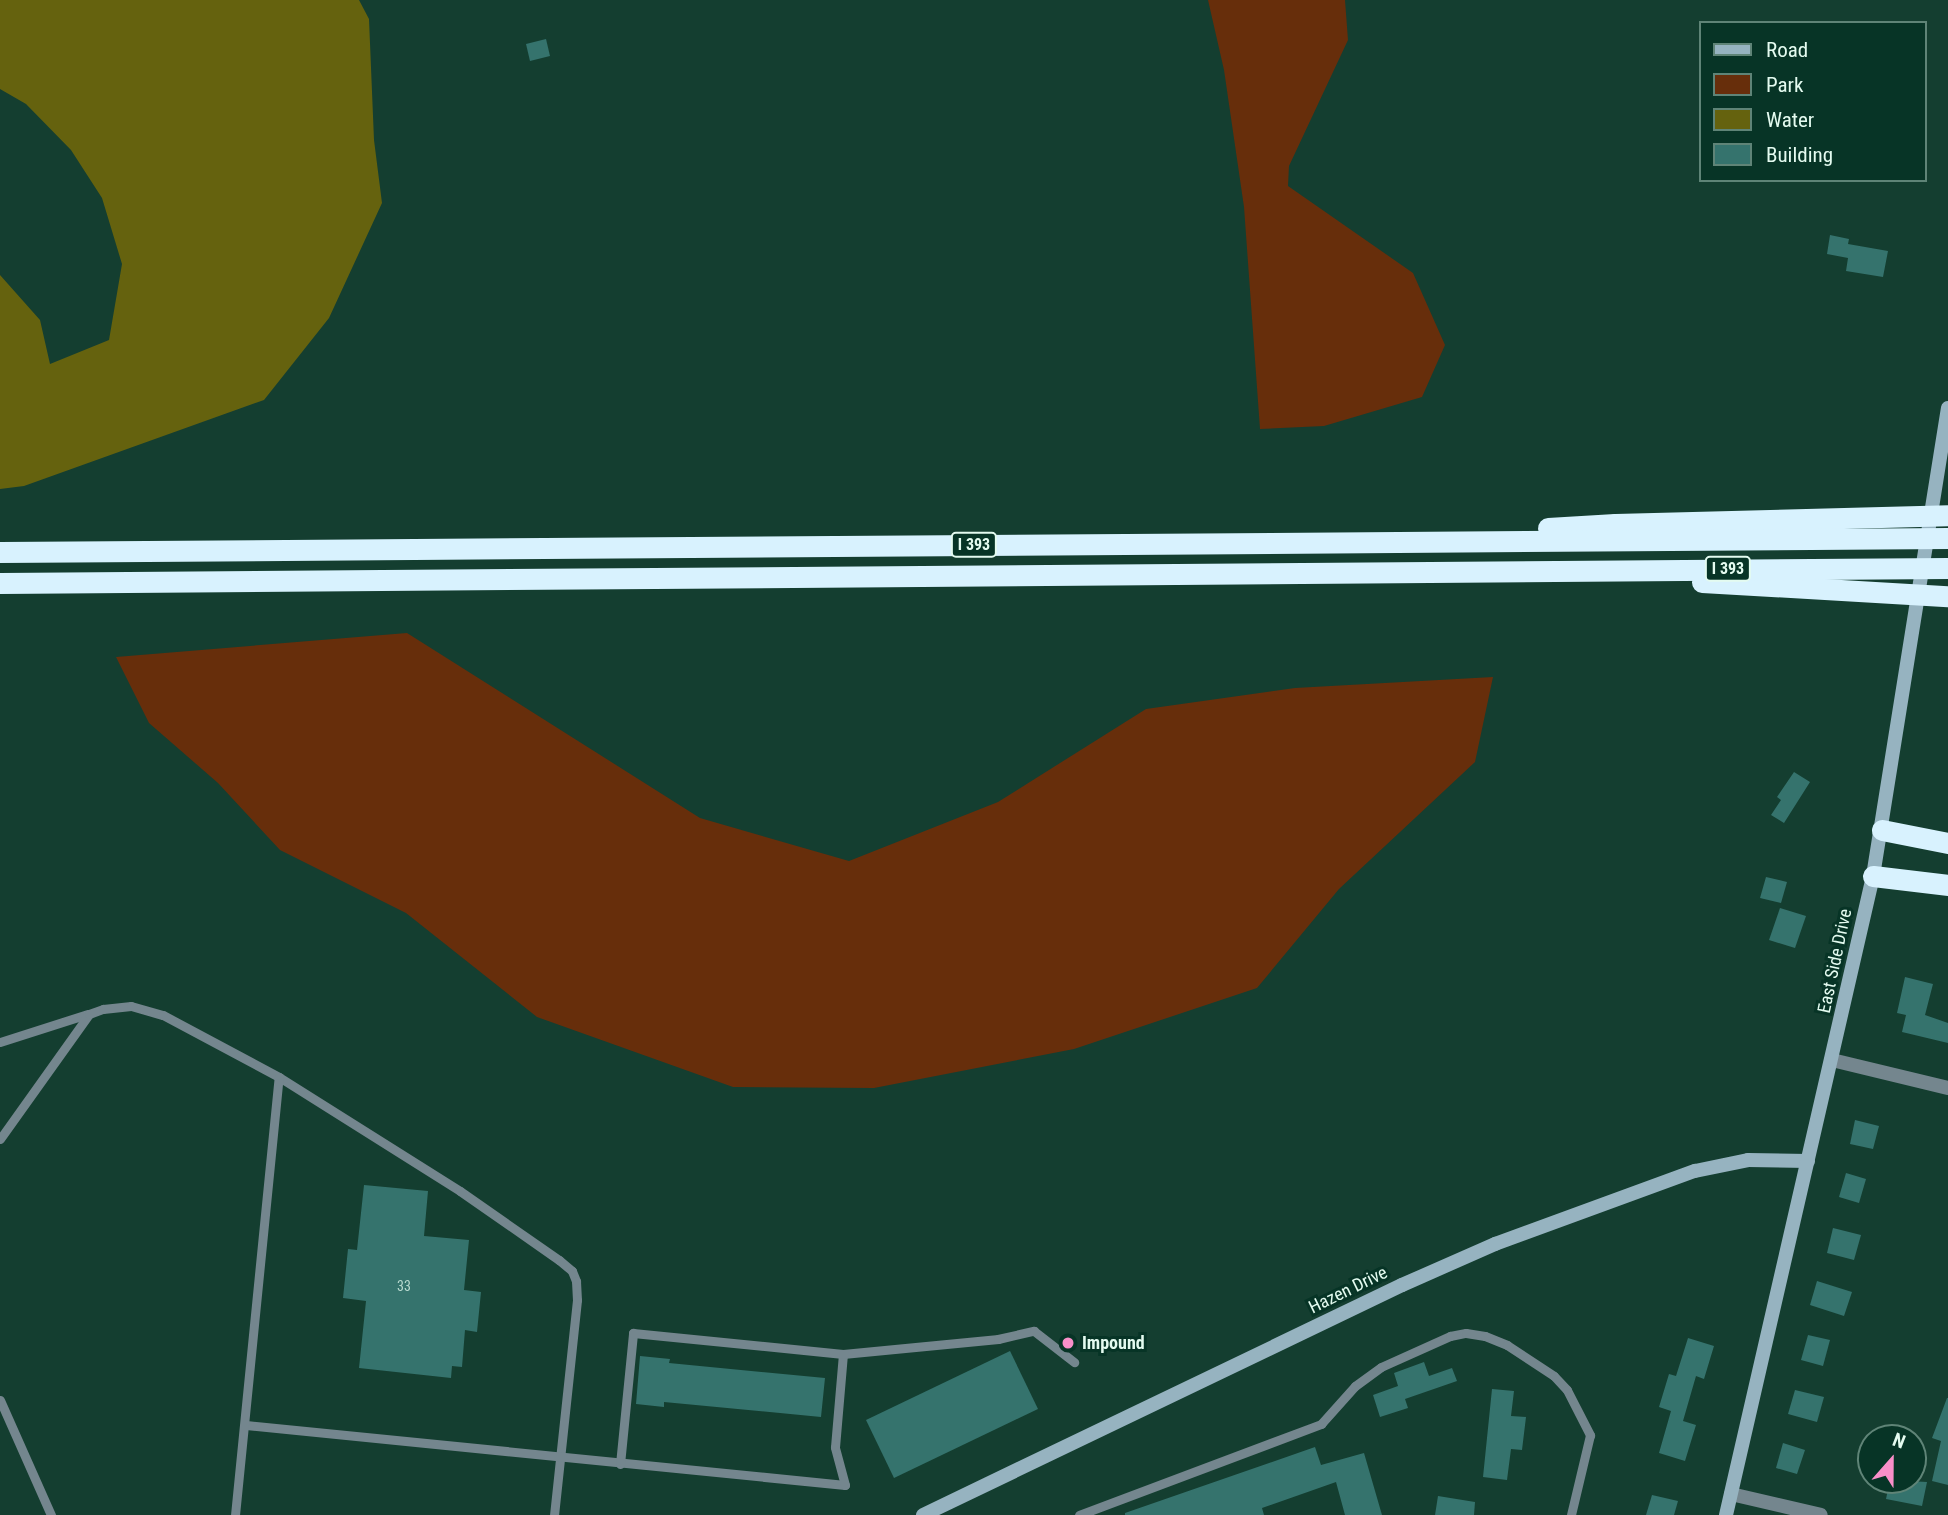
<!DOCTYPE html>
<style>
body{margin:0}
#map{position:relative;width:1948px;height:1515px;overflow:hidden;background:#143e30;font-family:"Roboto Condensed",sans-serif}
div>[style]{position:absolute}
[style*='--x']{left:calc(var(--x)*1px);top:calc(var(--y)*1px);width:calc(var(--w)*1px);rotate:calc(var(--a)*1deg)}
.green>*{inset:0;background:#672e0b}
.water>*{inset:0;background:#65620e}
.building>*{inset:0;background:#35736d}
.lane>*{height:9px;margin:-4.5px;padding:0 4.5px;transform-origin:4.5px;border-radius:4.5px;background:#74868e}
.street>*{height:14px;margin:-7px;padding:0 7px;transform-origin:7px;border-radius:7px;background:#74868e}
.secondary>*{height:14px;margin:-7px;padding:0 7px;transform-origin:7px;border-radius:7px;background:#96b3c0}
.highway>*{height:21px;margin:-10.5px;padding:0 10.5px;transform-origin:10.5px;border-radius:10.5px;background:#d8f2fe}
.dots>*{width:19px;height:19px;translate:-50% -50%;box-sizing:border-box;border:4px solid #073426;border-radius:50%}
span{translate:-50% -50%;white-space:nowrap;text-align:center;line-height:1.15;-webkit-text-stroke:6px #073426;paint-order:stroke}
.number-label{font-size:14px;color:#b8d9cf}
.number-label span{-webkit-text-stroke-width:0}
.shield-label span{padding:2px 5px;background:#073426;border:2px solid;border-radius:5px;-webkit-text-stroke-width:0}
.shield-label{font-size:16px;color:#e4fbf0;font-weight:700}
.street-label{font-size:18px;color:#e4fbf0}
.poi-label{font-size:18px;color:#e4fbf0;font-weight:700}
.left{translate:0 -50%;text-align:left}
.legend{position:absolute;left:1699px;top:21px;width:228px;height:161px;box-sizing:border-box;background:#073426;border:2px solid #5f8477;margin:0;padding:9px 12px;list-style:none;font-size:21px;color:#e4fbf0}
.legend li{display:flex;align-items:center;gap:14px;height:35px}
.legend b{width:35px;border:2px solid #5f8477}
.north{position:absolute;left:1857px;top:1424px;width:70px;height:70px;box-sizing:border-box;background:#073426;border:2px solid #5f8477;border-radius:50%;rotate:21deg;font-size:19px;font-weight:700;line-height:28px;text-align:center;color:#e4fbf0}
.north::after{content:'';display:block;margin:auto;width:24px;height:32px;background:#f98fc9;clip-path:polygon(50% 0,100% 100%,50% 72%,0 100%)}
</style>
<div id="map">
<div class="green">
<i style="clip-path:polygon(1208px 0,1345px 0,1348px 40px,1289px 166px,1288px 186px,1413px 273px,1445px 345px,1422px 397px,1324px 426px,1260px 429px,1244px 207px,1224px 70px)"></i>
<i style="clip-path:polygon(407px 633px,700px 818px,849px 861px,998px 802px,1146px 709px,1295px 688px,1493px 677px,1475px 762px,1339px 889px,1257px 988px,1074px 1049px,874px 1088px,733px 1087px,537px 1017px,406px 913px,280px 850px,218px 783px,149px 723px,116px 657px)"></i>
</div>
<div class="water">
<i style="clip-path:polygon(0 0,359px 0,369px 19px,374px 140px,382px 203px,329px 318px,264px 400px,24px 486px,0 489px,0 275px,40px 320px,50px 364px,109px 340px,122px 264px,102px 198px,71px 150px,26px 104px,0 89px)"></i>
</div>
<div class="building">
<i style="clip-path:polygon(546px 39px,550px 56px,530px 61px,526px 44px)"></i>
<i style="clip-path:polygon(1830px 235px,1849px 239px,1848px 244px,1888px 251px,1883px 277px,1846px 271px,1848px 258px,1827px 254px)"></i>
<i style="clip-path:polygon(1794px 772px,1810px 782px,1784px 823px,1771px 815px,1781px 800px,1777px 797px)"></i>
<i style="clip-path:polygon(1766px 877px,1787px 882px,1781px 903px,1760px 898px)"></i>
<i style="clip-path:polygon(1780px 908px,1806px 916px,1795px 948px,1769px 940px)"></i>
<i style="clip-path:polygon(1905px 977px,1933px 984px,1925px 1015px,1948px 1023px,1948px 1043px,1902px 1032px,1906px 1015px,1897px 1013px)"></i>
<i style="clip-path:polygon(1855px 1120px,1879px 1126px,1873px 1149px,1850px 1144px)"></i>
<i style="clip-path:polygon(1846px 1173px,1866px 1179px,1859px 1203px,1839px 1197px)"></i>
<i style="clip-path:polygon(364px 1185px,428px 1191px,424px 1236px,469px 1240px,464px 1290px,481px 1292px,477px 1332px,465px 1330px,462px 1367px,452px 1366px,451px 1378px,359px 1368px,366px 1301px,343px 1298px,348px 1249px,357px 1250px)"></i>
<i style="clip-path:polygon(1833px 1228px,1861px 1235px,1854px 1260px,1827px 1253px)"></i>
<i style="clip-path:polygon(1817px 1281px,1852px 1292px,1844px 1316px,1810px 1305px)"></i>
<i style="clip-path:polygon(1808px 1335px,1830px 1340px,1823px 1366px,1801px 1360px)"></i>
<i style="clip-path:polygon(1688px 1338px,1714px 1346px,1704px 1379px,1696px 1376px,1683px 1421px,1696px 1425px,1685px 1461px,1659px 1453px,1671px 1411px,1659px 1407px,1669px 1374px,1676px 1376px)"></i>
<i style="clip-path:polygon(1010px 1351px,1038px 1409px,894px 1478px,866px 1420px)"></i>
<i style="clip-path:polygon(640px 1356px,670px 1359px,669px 1363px,825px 1378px,821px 1417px,664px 1402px,664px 1407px,636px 1404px)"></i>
<i style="clip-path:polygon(1424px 1362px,1429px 1376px,1452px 1368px,1457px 1381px,1405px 1399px,1408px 1408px,1380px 1417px,1373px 1395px,1398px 1386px,1394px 1373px)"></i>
<i style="clip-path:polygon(1492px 1389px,1514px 1391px,1511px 1416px,1526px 1417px,1522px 1450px,1511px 1449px,1507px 1480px,1483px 1477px)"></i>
<i style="clip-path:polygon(1795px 1390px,1824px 1397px,1817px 1422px,1788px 1414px)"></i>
<i style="clip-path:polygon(1947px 1398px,1948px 1398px,1948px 1485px,1932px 1481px,1941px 1441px,1932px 1438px)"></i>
<i style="clip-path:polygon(1783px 1443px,1805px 1450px,1797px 1474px,1776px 1468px)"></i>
<i style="clip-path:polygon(1315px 1447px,1321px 1465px,1364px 1453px,1382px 1515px,1345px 1515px,1336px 1482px,1262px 1508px,1264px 1515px,1125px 1515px,1125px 1513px)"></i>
<i style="clip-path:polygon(1890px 1480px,1927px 1482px,1922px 1506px,1886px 1499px)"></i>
<i style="clip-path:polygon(1652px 1495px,1678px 1501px,1674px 1515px,1646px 1515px)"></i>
<i style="clip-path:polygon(1438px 1496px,1475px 1502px,1474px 1515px,1435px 1515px)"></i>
</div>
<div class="lane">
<i style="--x:0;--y:1042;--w:92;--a:-17.7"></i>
<i style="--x:0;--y:1139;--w:153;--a:-54.5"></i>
<i style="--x:89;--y:1014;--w:15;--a:-20"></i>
<i style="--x:103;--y:1009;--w:28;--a:-6"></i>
<i style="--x:131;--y:1006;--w:33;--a:16"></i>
<i style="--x:163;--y:1015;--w:132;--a:28.1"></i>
<i style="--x:279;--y:1077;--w:214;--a:32.2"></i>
<i style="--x:460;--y:1191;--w:121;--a:34.9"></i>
<i style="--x:559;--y:1260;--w:17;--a:40"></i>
<i style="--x:572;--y:1271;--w:11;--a:68"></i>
<i style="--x:576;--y:1281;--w:19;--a:87"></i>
<i style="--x:577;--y:1300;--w:216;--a:96.1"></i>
<i style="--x:0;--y:1400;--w:126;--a:66.1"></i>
<i style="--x:246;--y:1425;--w:602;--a:5.72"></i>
<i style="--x:845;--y:1485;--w:39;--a:-105"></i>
<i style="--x:835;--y:1447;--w:93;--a:-85.1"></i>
<i style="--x:620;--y:1464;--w:132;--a:-84.3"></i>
<i style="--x:633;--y:1333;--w:211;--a:5.7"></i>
<i style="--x:843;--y:1354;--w:156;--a:-5.5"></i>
<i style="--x:998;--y:1339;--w:37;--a:-13"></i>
<i style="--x:1034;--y:1331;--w:51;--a:37.8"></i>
<i style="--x:235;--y:1515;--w:440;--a:-84.3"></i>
<i style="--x:1079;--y:1515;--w:259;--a:-20.6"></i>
<i style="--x:1321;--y:1424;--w:51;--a:-48.2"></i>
<i style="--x:1355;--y:1386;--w:32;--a:-36"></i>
<i style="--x:1381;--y:1367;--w:76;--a:-24.2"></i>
<i style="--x:1450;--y:1336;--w:16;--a:-11"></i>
<i style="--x:1466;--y:1333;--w:19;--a:9"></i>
<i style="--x:1485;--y:1336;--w:24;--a:22"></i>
<i style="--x:1507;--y:1345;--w:56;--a:33.4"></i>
<i style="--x:1554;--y:1376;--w:19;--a:47"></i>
<i style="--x:1567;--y:1390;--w:51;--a:62.9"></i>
<i style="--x:1590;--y:1435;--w:82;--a:103.4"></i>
</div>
<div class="street">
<i style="--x:1832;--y:1060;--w:119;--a:13.6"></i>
<i style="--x:1731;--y:1494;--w:92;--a:13.1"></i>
</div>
<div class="secondary">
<i style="--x:923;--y:1515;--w:531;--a:-25.65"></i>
<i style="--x:1402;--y:1285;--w:102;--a:-23.8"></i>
<i style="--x:1495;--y:1244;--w:213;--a:-20.1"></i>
<i style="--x:1695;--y:1171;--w:54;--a:-11.7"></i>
<i style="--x:1748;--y:1160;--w:60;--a:1"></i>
<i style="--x:1726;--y:1515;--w:656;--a:-77.04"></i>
<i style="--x:1873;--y:876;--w:474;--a:-80.9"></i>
</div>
<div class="highway">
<i style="--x:1548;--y:528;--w:67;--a:-3.4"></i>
<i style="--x:1615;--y:524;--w:333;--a:-1.5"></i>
<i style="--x:0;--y:552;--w:1948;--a:-0.41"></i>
<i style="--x:1702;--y:582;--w:246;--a:3.3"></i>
<i style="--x:0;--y:583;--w:1948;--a:-0.44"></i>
<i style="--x:1882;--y:830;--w:67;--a:11.1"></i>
<i style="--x:1873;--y:876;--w:76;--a:6.8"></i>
</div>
<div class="dots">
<i style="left:1068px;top:1343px;background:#f98fc9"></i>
</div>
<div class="number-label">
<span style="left:404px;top:1286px">33</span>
</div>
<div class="shield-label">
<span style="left:974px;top:545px">I 393</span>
<span style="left:1728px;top:569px">I 393</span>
</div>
<div class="street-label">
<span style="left:1835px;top:961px;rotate:-78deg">East Side Drive</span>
<span style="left:1348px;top:1290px;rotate:-26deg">Hazen Drive</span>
</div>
<div class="poi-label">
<span class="left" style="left:1082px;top:1343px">Impound</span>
</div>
<ul class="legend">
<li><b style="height:9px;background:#96b3c0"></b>Road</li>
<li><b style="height:19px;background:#672e0b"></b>Park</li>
<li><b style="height:19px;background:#65620e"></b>Water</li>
<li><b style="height:19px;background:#35736d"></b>Building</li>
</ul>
<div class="north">N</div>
</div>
